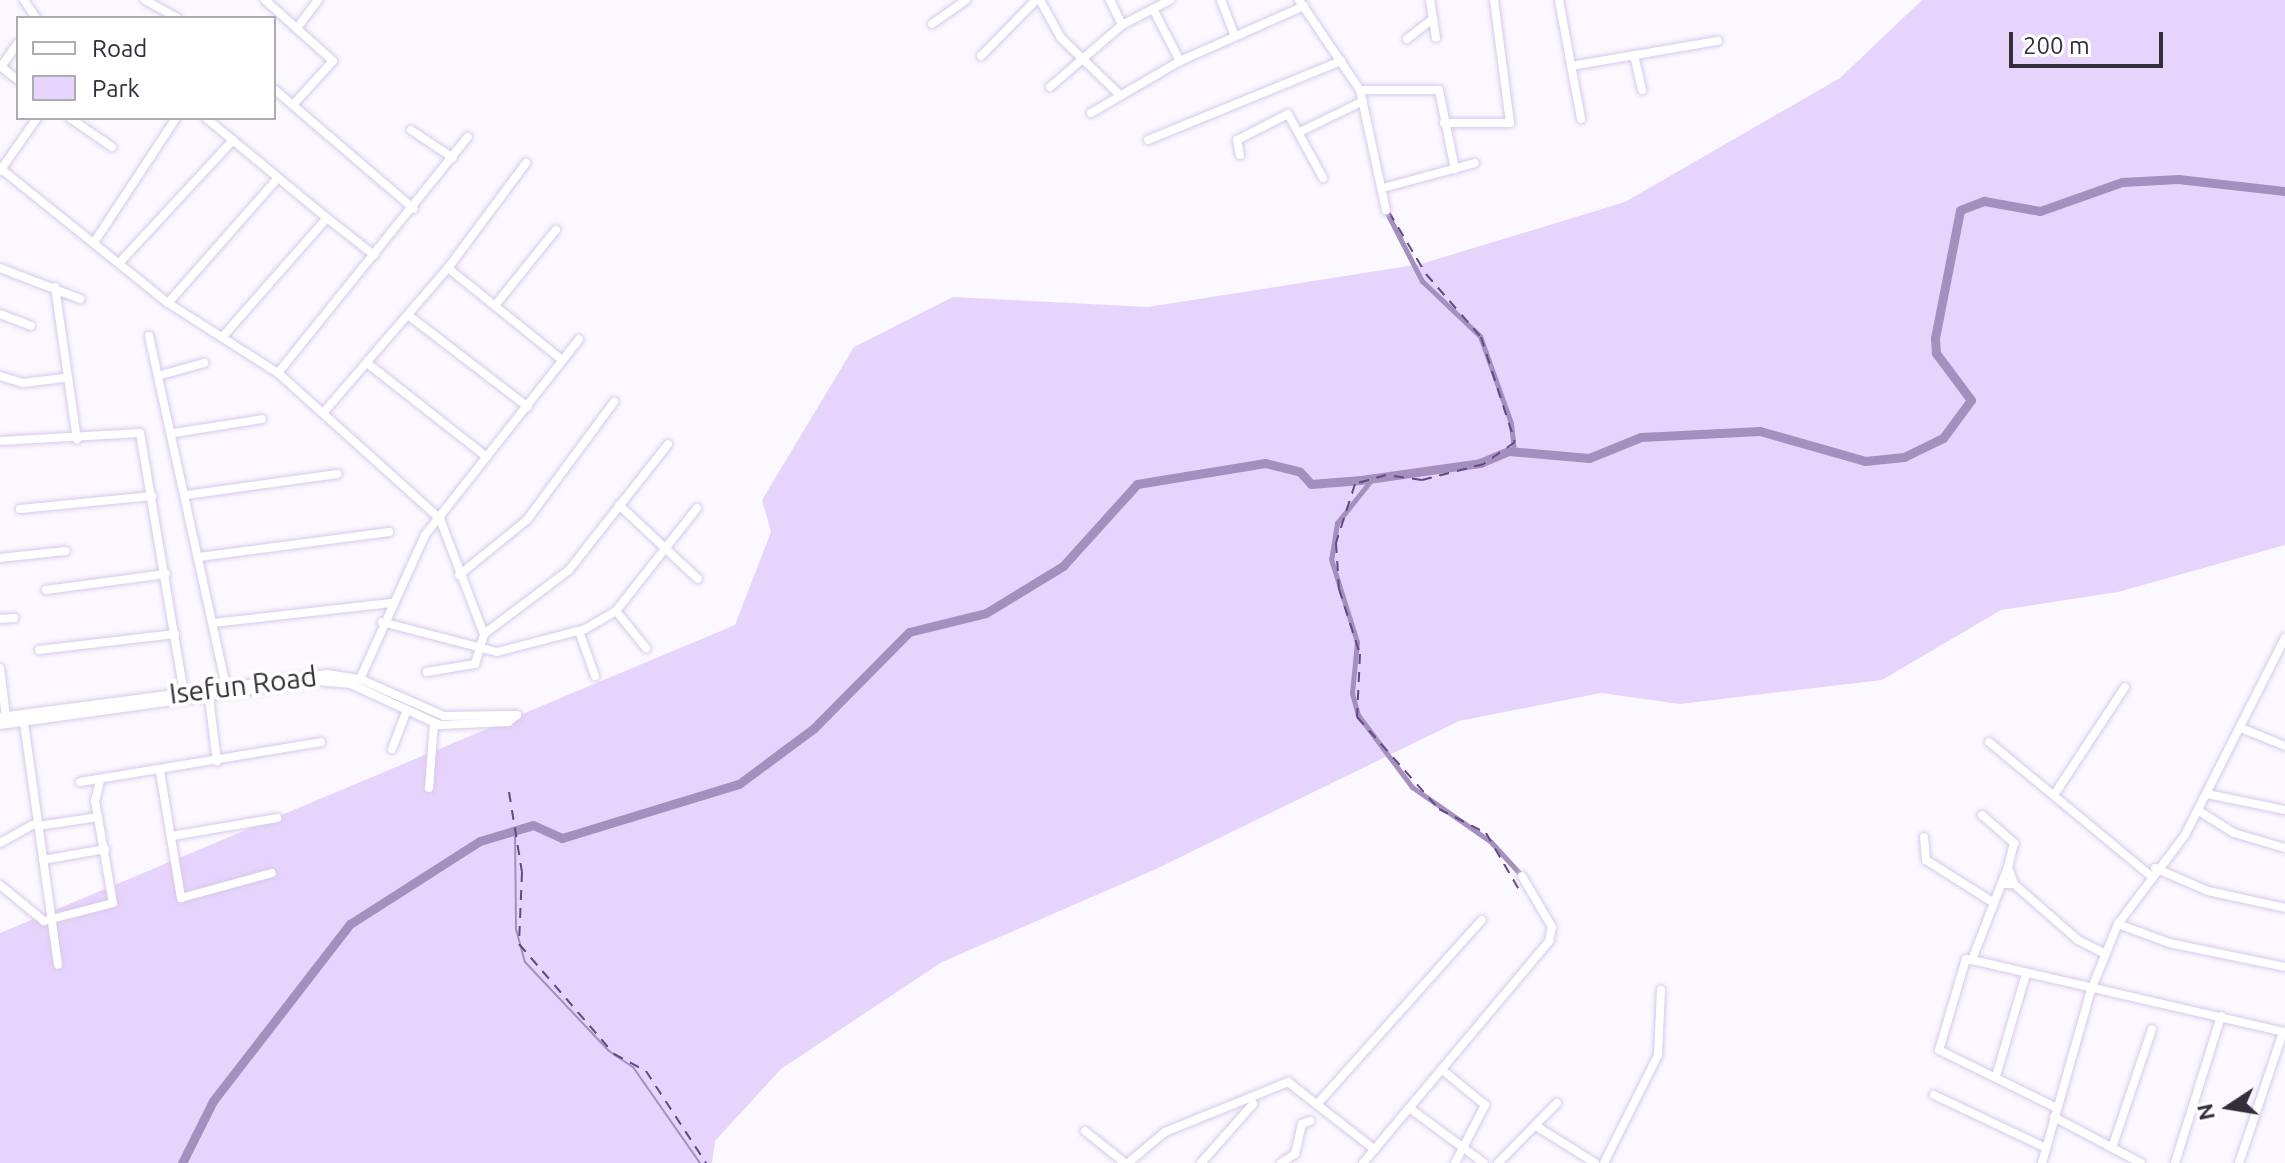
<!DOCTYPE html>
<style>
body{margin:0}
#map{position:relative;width:2285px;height:1163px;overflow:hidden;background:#fbf8ff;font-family:Ubuntu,sans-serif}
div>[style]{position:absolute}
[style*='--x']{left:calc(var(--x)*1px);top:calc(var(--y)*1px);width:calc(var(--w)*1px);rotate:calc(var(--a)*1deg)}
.green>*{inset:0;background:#e7d4fc}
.stream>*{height:2px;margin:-1px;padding:0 1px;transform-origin:1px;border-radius:1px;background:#a58fbf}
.canal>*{height:5px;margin:-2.5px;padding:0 2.5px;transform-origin:2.5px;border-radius:2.5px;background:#a58fbf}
.river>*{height:9px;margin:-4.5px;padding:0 4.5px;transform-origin:4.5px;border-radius:4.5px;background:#a58fbf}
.ferry>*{height:2px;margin-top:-1px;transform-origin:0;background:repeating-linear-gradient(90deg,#664785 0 10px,transparent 0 18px)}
.roads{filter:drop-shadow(0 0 2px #d8c9e9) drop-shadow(0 0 2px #d8c9e9)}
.minor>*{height:8px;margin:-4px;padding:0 4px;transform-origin:4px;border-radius:4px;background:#fff}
span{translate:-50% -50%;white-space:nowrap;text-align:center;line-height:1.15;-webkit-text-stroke:8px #fff;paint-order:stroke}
.street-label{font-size:28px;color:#342e3b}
.legend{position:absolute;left:16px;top:16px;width:260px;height:104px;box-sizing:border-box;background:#fff;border:2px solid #aeabb1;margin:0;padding:10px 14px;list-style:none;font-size:24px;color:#342e3b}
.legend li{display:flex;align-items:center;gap:16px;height:40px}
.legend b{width:40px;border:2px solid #aeabb1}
.north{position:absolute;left:2189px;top:1067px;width:80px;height:80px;-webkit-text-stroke:6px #fff;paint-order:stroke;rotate:258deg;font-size:22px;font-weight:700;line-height:32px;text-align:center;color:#342e3b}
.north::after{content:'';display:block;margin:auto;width:28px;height:36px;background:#342e3b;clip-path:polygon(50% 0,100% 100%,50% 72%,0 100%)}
.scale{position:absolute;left:2009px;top:32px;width:154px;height:36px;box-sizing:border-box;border:4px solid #342e3b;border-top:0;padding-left:10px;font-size:24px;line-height:28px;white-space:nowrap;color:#342e3b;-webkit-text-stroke:6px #fff;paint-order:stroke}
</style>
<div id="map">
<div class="green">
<i style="clip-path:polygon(1922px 0,2285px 0,2285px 545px,2118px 592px,2001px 610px,1882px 680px,1680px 704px,1601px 693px,1459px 721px,1154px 870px,942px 962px,781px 1069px,715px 1141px,712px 1163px,0 1163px,0 933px,735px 625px,771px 532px,762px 500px,854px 347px,953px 297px,1148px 307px,1421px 264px,1625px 202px,1840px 78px)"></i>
</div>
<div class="stream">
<i style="--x:515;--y:831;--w:98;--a:89.4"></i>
<i style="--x:516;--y:929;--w:34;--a:75"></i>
<i style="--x:525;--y:962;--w:122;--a:46.7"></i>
<i style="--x:609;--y:1051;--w:29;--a:34"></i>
<i style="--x:633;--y:1067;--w:117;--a:55.1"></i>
</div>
<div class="canal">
<i style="--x:1386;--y:211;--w:79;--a:62.8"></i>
<i style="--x:1422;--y:281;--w:80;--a:43.5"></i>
<i style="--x:1480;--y:336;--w:92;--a:70.4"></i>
<i style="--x:1511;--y:423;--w:28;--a:84"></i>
<i style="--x:1372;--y:479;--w:56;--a:128.5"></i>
<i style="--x:1337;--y:523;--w:36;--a:99"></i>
<i style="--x:1331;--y:559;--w:87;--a:72.6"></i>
<i style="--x:1357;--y:642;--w:51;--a:95.6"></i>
<i style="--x:1352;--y:693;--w:23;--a:75"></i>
<i style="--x:1358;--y:715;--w:90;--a:53.1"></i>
<i style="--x:1412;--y:787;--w:96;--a:34.8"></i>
<i style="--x:1491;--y:842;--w:46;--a:47.6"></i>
</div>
<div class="river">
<i style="--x:182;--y:1163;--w:69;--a:-63.4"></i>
<i style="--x:213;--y:1101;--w:224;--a:-52.3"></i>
<i style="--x:350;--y:924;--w:154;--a:-32.6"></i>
<i style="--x:480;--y:841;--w:55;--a:-16.8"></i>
<i style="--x:533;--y:825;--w:32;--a:24"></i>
<i style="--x:562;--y:838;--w:185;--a:-17"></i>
<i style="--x:739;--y:784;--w:94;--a:-36.7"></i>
<i style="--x:814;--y:728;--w:135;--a:-45.3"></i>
<i style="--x:909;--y:632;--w:79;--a:-13.9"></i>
<i style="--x:986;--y:613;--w:90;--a:-31.4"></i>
<i style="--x:1063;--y:566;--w:110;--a:-47.9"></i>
<i style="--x:1137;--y:484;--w:130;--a:-9.3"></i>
<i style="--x:1265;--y:463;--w:36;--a:14"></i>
<i style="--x:1300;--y:472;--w:16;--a:47"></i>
<i style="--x:1311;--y:484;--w:50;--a:-4.6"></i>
<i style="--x:1361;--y:480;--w:120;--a:-8.1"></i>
<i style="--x:1480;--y:463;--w:30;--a:-23"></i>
<i style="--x:1508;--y:451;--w:81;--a:4.9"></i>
<i style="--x:1589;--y:458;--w:56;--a:-22"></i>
<i style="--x:1641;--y:437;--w:119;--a:-2.9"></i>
<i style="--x:1760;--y:431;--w:109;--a:15.9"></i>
<i style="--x:1865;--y:461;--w:39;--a:-6"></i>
<i style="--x:1904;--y:457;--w:43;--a:-26"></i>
<i style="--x:1943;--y:438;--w:47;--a:-53.6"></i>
<i style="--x:1971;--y:400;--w:59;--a:-126.7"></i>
<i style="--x:1936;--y:353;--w:15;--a:-94"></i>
<i style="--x:1935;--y:338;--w:130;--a:-78.9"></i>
<i style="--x:1960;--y:210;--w:26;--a:-21"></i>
<i style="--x:1984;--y:201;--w:57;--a:10.1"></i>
<i style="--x:2040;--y:211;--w:87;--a:-19.5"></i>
<i style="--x:2122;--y:182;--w:56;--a:-3.1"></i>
<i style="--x:2178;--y:179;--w:108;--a:6.4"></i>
</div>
<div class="ferry">
<i style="--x:1389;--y:212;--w:72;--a:59.2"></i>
<i style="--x:1426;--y:274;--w:84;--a:48.9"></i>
<i style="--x:1481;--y:337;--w:110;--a:72.1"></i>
<i style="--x:1515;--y:442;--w:38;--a:145"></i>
<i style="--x:1484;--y:464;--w:64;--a:165.5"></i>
<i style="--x:1422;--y:480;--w:36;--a:-172"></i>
<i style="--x:1386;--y:475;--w:32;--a:164"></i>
<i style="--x:1355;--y:484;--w:62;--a:107.9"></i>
<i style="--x:1336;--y:543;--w:46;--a:86.3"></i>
<i style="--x:1339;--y:589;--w:68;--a:72.1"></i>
<i style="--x:1360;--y:654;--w:63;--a:92.7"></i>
<i style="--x:1357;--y:717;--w:123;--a:48.3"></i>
<i style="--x:1439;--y:809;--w:53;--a:27.1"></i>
<i style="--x:1486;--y:833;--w:64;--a:59.8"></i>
<i style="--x:509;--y:792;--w:81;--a:80.8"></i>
<i style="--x:522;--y:872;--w:72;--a:92.4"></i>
<i style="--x:519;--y:944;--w:145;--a:49.2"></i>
<i style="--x:614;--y:1054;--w:36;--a:28"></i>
<i style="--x:646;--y:1071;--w:110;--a:56.9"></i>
</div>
<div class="roads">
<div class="minor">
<i style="--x:24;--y:0;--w:22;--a:56"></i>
<i style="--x:145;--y:0;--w:37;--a:29"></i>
<i style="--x:265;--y:0;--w:91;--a:41.9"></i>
<i style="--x:333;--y:61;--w:59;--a:132.3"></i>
<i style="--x:1040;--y:0;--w:43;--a:61.1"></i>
<i style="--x:1061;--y:38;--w:81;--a:44"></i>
<i style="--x:1110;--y:0;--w:28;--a:64"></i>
<i style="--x:1221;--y:0;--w:39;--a:69"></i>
<i style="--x:1299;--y:0;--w:109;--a:55.9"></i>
<i style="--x:1360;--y:90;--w:123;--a:77.8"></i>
<i style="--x:1430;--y:0;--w:38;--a:81"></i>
<i style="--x:1559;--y:0;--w:121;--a:79.5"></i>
<i style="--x:1153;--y:9;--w:59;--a:62.6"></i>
<i style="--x:932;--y:24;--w:42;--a:-35.2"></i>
<i style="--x:297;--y:28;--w:35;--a:-53"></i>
<i style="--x:1407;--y:39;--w:33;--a:-38"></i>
<i style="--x:1634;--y:55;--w:36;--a:77"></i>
<i style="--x:981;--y:56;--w:78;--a:-45.5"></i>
<i style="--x:0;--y:66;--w:23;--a:38"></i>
<i style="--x:1571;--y:66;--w:149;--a:-9.7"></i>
<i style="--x:1;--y:67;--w:29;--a:-55"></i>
<i style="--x:1050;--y:87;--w:95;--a:-40.7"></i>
<i style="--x:1122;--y:25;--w:54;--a:-27.5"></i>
<i style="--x:274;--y:89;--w:184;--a:40.6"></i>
<i style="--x:1360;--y:90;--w:79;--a:0"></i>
<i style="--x:1439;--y:90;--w:81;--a:78.6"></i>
<i style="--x:1091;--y:113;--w:103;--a:-30.3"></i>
<i style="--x:1180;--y:61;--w:136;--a:-23.9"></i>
<i style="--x:70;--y:118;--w:51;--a:34.6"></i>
<i style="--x:206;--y:118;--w:157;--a:39.6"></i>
<i style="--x:1444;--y:123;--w:66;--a:0"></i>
<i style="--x:1510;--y:123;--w:124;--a:-97.4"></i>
<i style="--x:411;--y:130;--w:50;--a:33.7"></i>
<i style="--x:1302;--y:131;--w:68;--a:-26.2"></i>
<i style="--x:1148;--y:140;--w:209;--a:-22.3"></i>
<i style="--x:1240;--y:155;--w:15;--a:-101"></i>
<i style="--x:1237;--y:140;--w:57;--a:-27"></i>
<i style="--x:1288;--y:114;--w:73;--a:61.3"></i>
<i style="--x:0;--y:168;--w:216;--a:38.8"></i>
<i style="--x:168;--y:303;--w:130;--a:32.5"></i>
<i style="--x:278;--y:373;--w:218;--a:42"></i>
<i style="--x:440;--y:519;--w:123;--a:69.1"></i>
<i style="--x:0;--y:171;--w:65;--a:-55.1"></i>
<i style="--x:1383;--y:188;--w:95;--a:-15.2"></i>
<i style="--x:95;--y:241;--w:147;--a:-56.6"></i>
<i style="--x:121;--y:261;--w:165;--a:-47.2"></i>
<i style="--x:0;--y:268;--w:86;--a:21.2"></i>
<i style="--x:448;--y:268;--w:146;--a:38.9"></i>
<i style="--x:55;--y:287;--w:154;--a:81.8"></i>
<i style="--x:168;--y:303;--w:165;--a:-48.7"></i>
<i style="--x:497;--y:303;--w:94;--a:-51.1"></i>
<i style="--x:0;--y:314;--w:33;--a:21"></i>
<i style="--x:408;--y:315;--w:151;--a:37.5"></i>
<i style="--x:225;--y:334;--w:154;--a:-48.7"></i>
<i style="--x:327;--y:218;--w:60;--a:38.2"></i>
<i style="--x:149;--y:336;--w:359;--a:77.6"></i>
<i style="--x:367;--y:363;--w:152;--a:38.1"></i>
<i style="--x:278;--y:373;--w:303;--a:-51.2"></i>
<i style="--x:161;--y:375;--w:45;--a:-15.6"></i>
<i style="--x:0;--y:376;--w:24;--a:17"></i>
<i style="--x:23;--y:383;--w:41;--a:-7"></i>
<i style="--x:324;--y:412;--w:190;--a:-49.3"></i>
<i style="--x:448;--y:268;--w:131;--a:-53.4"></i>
<i style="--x:174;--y:433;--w:89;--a:-9"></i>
<i style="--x:0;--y:441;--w:140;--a:-3.3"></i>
<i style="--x:140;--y:433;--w:264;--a:80.4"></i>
<i style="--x:186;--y:495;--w:153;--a:-7.9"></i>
<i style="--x:619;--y:505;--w:108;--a:43.1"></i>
<i style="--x:20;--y:509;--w:133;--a:-5.6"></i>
<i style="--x:199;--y:557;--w:192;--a:-7.5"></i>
<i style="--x:0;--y:558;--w:66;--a:-6.1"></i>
<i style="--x:459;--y:575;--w:87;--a:-39"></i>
<i style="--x:527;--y:520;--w:147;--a:-53.6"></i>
<i style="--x:46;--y:590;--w:121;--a:-7.6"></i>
<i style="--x:616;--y:611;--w:48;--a:51"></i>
<i style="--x:0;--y:619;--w:14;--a:-4"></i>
<i style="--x:382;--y:622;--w:119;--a:14.6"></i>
<i style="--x:497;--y:652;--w:91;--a:-14.6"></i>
<i style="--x:585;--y:629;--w:36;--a:-30"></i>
<i style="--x:616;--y:611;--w:131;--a:-51.8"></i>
<i style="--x:213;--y:623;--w:179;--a:-6.4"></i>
<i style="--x:579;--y:631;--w:48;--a:70.4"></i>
<i style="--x:39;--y:650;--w:137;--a:-6.7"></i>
<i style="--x:0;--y:668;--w:49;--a:83"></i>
<i style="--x:427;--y:672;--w:49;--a:-9.5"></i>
<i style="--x:475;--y:664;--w:31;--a:-73"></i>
<i style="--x:484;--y:634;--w:106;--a:-37"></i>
<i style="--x:569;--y:570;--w:160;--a:-51.8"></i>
<i style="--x:360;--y:679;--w:158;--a:-65.7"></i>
<i style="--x:425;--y:535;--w:249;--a:-51.8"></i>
<i style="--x:209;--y:698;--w:64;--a:82.8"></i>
<i style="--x:0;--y:717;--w:330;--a:-7.5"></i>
<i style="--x:327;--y:674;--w:33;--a:9"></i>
<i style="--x:360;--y:679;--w:92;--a:23.8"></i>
<i style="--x:444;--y:716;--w:73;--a:-0.8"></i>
<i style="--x:517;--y:715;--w:11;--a:142"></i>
<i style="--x:508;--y:722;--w:68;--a:177.5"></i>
<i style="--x:440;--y:725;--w:98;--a:-155.3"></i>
<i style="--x:351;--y:684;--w:34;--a:-175"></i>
<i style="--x:317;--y:681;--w:320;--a:172.1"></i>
<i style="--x:24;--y:723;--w:244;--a:82"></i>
<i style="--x:2241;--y:728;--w:48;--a:22.2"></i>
<i style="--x:1989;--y:742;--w:209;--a:39.6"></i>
<i style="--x:392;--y:749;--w:42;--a:-69"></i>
<i style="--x:160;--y:772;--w:128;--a:80.5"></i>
<i style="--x:181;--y:898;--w:94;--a:-15.4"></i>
<i style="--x:80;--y:782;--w:244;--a:-9.4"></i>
<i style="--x:429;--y:788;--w:65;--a:-85.6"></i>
<i style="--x:2207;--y:794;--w:80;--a:11.6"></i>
<i style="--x:2054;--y:795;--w:129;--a:-56.7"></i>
<i style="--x:2199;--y:811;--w:41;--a:32.2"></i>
<i style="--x:2234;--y:833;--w:53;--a:16.4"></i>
<i style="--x:1982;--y:815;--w:43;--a:41.2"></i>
<i style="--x:2014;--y:843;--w:25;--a:104"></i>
<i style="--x:2008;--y:867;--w:18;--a:71"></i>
<i style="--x:38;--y:826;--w:61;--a:-8.5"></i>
<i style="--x:172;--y:836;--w:107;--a:-9.7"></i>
<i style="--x:1924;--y:837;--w:23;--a:85"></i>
<i style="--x:1926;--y:860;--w:80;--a:32.3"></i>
<i style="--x:0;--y:843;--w:37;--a:-29"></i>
<i style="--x:43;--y:860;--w:63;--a:-10.1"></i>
<i style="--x:2008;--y:867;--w:100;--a:111.2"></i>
<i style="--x:1972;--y:960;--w:6;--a:-171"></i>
<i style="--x:1966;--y:959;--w:95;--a:106.5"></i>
<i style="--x:1939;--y:1050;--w:131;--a:26.2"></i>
<i style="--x:2155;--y:868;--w:58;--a:23.5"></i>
<i style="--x:2208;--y:891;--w:79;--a:12.4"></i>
<i style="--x:2002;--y:884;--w:12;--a:0"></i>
<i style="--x:2014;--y:884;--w:85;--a:41.2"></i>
<i style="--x:2078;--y:940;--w:30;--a:27"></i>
<i style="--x:0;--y:885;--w:57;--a:39.3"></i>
<i style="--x:44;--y:921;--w:71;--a:-14.6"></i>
<i style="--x:113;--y:903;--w:104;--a:-100"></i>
<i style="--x:95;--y:801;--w:21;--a:-76"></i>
<i style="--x:2118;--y:924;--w:54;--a:20.4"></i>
<i style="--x:2169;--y:943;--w:118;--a:11.7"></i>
<i style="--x:1972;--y:960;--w:321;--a:13"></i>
<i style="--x:1445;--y:1072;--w:52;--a:39.5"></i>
<i style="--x:1485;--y:1105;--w:65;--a:117.3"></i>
<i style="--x:1997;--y:1073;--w:100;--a:-73.7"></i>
<i style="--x:1934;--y:1095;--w:124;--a:25.3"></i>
<i style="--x:1319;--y:1102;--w:244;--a:-48.2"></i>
<i style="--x:1412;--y:1110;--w:89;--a:36.4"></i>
<i style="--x:2054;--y:1117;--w:98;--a:27.9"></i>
<i style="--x:1536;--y:1126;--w:70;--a:32.1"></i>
<i style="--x:1085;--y:1131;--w:51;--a:38.7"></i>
<i style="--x:2113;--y:1145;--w:122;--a:-71.4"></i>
<i style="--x:1128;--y:1163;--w:48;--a:-40"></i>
<i style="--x:1165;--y:1132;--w:133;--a:-22.1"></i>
<i style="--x:1288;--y:1082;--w:110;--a:38"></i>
<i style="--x:1201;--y:1163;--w:79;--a:-48.6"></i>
<i style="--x:1281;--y:1163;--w:17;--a:-33"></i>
<i style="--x:1295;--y:1154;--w:31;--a:-77"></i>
<i style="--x:1302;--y:1124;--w:9;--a:-21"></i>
<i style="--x:1363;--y:1163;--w:290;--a:-50"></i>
<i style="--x:1549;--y:941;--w:14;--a:-78"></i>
<i style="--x:1552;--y:927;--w:59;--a:-120.5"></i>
<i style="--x:1498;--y:1163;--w:84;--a:-45.5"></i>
<i style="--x:1604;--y:1163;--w:121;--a:-63.4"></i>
<i style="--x:1658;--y:1055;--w:65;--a:-87.4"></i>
<i style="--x:2042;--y:1163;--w:180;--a:-74.2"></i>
<i style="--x:2091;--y:990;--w:71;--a:-67.8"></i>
<i style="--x:2118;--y:924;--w:111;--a:-53"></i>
<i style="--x:2185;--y:835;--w:221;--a:-63.1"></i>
<i style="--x:2175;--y:1163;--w:154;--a:-72.6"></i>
<i style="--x:2239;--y:1163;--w:138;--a:-71.4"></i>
</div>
</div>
<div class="street-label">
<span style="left:243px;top:685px;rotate:-7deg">Isefun Road</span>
</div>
<ul class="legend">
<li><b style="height:10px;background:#fff"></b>Road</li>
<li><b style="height:22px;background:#e7d4fc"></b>Park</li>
</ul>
<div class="north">N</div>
<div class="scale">200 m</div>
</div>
